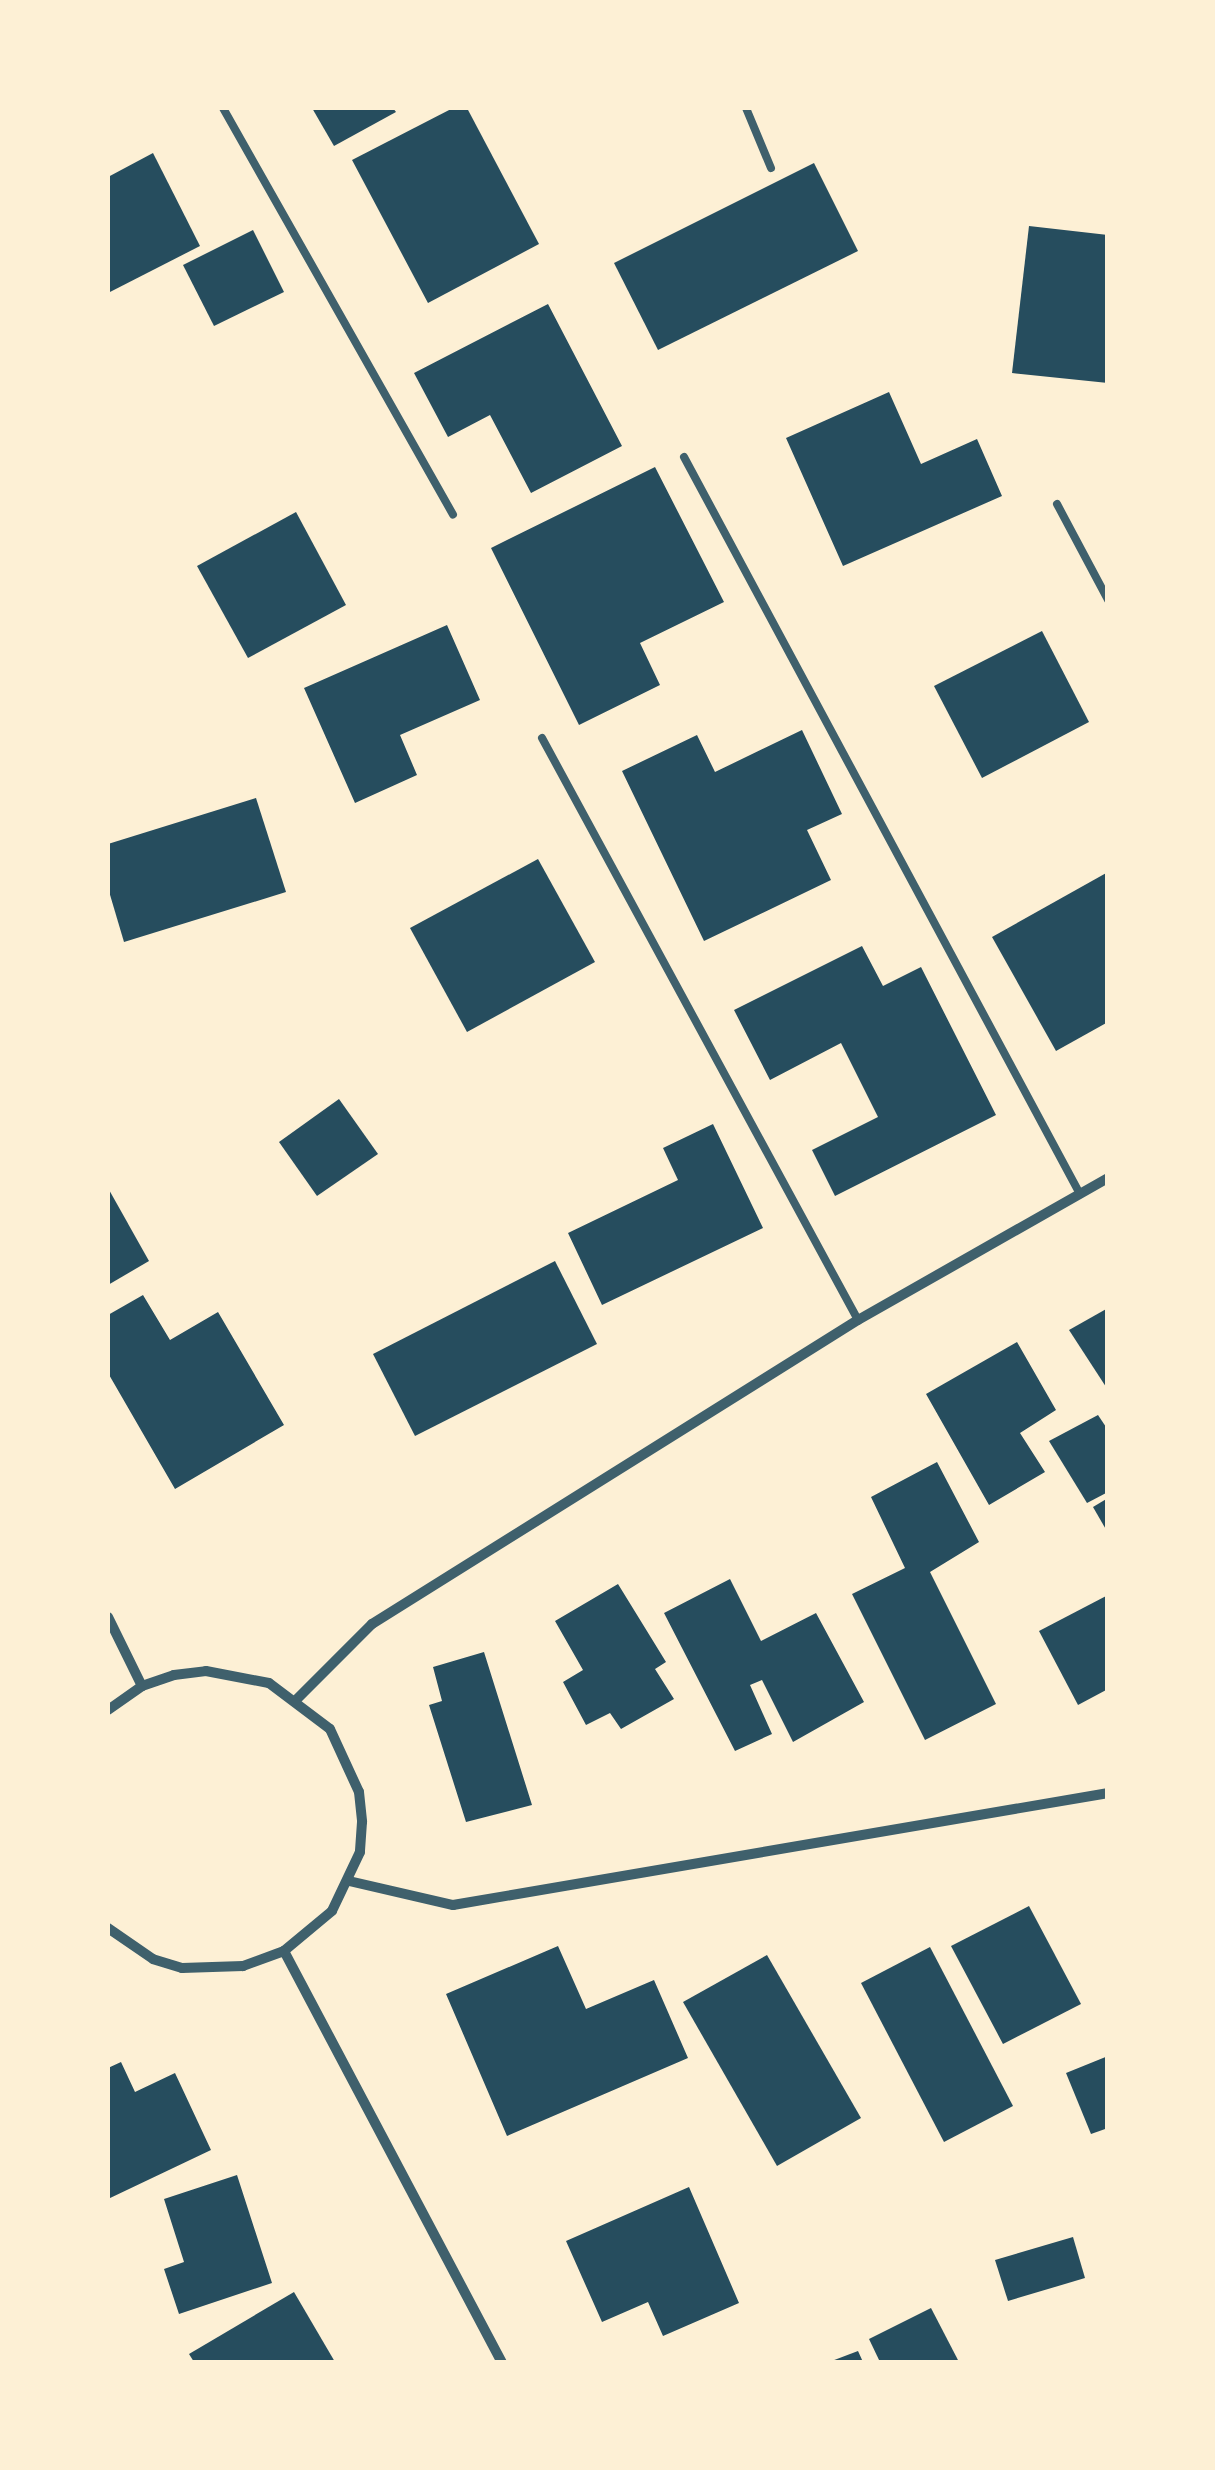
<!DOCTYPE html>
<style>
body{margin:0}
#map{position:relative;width:1215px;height:2470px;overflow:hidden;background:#fdf0d5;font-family:Figtree,sans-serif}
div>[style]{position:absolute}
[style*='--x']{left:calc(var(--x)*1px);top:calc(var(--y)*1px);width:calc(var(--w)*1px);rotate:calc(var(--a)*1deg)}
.building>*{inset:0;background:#264d5e}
.service>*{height:8px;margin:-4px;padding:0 4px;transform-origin:4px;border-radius:4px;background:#3f606c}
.minor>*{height:10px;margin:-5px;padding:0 5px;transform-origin:5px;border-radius:5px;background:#3f606c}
span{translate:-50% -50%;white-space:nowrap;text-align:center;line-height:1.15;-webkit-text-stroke:9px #fdf0d5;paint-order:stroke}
.frame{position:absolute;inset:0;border:110px solid #fdf0d5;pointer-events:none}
</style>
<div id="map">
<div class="building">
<i style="clip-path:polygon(312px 108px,393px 108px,396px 112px,334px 146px)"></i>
<i style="clip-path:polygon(453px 108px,467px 108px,539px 244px,428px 303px,352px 160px)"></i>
<i style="clip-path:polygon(153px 153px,200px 246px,108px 293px,108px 177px)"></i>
<i style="clip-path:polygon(814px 163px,858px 251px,658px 350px,614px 263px)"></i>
<i style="clip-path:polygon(1029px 226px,1108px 235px,1108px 383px,1012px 373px)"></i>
<i style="clip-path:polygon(253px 230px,284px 292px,214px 326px,183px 265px)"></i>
<i style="clip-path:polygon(548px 304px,622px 446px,531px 493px,490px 415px,448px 437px,414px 373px)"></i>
<i style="clip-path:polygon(889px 392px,921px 464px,977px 439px,1002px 496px,843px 566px,786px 438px)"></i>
<i style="clip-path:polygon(655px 467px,724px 602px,640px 643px,660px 685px,579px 725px,491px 548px)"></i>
<i style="clip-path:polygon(296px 512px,346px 605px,248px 658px,197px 566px)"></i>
<i style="clip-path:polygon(447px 625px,480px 700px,400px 735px,417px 775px,355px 803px,304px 688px)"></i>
<i style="clip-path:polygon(1042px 631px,1089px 722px,982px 778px,934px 686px)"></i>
<i style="clip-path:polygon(802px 730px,842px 814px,807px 830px,831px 880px,704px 941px,622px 771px,697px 735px,715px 772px)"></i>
<i style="clip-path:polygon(256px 798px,286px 892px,124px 942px,108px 888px,108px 844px)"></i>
<i style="clip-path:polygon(538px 859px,595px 962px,467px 1032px,410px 928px)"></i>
<i style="clip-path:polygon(1108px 872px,1108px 1022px,1056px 1051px,992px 937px)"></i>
<i style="clip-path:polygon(862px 946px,883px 986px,921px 967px,996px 1115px,835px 1196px,812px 1150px,878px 1117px,841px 1043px,770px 1080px,734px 1010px)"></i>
<i style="clip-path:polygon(339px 1099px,378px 1154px,317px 1196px,279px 1142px)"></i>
<i style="clip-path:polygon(713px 1124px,763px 1228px,602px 1305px,568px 1233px,678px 1180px,663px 1148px)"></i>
<i style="clip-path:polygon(108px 1188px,149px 1261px,108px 1285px)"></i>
<i style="clip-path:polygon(555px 1261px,597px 1344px,415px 1436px,373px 1354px)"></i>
<i style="clip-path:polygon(143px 1295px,170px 1340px,218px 1312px,284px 1425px,175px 1489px,108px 1373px,108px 1315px)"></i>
<i style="clip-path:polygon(1108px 1308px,1108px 1390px,1069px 1330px)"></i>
<i style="clip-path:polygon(1017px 1342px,1056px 1410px,1020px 1433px,1045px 1472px,989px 1505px,926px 1394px)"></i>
<i style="clip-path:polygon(1098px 1415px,1108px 1430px,1108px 1492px,1087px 1503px,1049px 1441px)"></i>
<i style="clip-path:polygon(937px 1462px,979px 1542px,930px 1572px,996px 1704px,925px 1740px,852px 1594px,905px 1568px,871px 1497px)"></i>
<i style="clip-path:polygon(1108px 1498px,1108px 1533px,1093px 1507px)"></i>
<i style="clip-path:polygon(730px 1579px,761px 1641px,816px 1613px,864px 1702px,793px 1742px,762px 1680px,750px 1685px,772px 1734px,735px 1751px,664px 1613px)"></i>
<i style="clip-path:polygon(618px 1584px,666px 1662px,655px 1669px,674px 1699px,621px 1729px,610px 1713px,586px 1725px,563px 1682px,583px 1670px,555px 1621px)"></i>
<i style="clip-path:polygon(1108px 1595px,1108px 1689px,1078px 1705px,1039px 1631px)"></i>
<i style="clip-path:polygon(484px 1652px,532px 1805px,466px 1822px,429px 1705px,442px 1701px,433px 1667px)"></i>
<i style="clip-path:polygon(1029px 1906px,1081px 2004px,1003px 2044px,951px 1946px)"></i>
<i style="clip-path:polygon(558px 1946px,586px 2009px,654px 1980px,688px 2058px,507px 2136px,446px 1994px)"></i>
<i style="clip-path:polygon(930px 1947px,1013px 2106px,944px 2142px,861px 1983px)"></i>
<i style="clip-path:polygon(767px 1955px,861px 2118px,777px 2166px,683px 2002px)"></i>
<i style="clip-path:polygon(1108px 2056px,1108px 2128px,1091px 2134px,1066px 2073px)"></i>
<i style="clip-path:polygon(121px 2062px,135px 2092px,175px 2073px,211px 2150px,108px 2199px,108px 2068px)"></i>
<i style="clip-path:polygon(237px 2175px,272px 2283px,179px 2314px,164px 2269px,184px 2262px,164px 2199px)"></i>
<i style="clip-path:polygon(689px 2187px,739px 2303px,663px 2336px,648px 2302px,602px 2322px,566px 2241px)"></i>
<i style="clip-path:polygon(1073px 2237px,1085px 2278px,1008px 2301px,995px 2260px)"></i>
<i style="clip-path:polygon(294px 2292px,335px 2362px,194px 2362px,189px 2354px)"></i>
<i style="clip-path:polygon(931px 2308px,959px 2362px,880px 2362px,869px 2339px)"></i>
<i style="clip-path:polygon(858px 2351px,863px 2362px,829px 2362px)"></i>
</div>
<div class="service">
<i style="--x:223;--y:108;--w:467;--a:60.5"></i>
<i style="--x:746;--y:108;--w:65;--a:67.4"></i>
<i style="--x:684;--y:457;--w:837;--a:61.75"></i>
<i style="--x:1057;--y:504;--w:109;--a:62"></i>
<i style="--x:542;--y:738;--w:662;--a:61.5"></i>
</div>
<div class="minor">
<i style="--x:108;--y:1617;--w:77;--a:63.8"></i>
<i style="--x:297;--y:1699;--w:106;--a:-45"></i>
<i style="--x:372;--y:1624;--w:573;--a:-32.03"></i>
<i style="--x:858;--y:1320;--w:288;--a:-29.6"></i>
<i style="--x:108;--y:1710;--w:42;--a:-35.2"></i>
<i style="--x:142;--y:1686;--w:34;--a:-19"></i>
<i style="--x:174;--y:1675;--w:32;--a:-7"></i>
<i style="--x:206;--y:1671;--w:64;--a:10.8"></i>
<i style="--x:269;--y:1683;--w:76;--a:37"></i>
<i style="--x:330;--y:1729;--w:69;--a:65.3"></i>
<i style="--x:359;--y:1792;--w:30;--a:84"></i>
<i style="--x:362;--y:1822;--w:30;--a:94"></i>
<i style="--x:360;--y:1852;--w:65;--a:115.4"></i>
<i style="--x:332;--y:1911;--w:62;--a:140.2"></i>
<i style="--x:284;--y:1951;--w:44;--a:159.9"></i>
<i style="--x:243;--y:1966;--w:61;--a:178.1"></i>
<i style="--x:182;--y:1968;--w:30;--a:-163"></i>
<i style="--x:153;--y:1959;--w:55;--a:-145.4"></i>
<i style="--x:349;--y:1881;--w:107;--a:13"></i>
<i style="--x:453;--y:1905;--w:665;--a:-9.7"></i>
<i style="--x:284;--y:1951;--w:465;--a:62.1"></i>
</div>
<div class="frame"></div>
</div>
